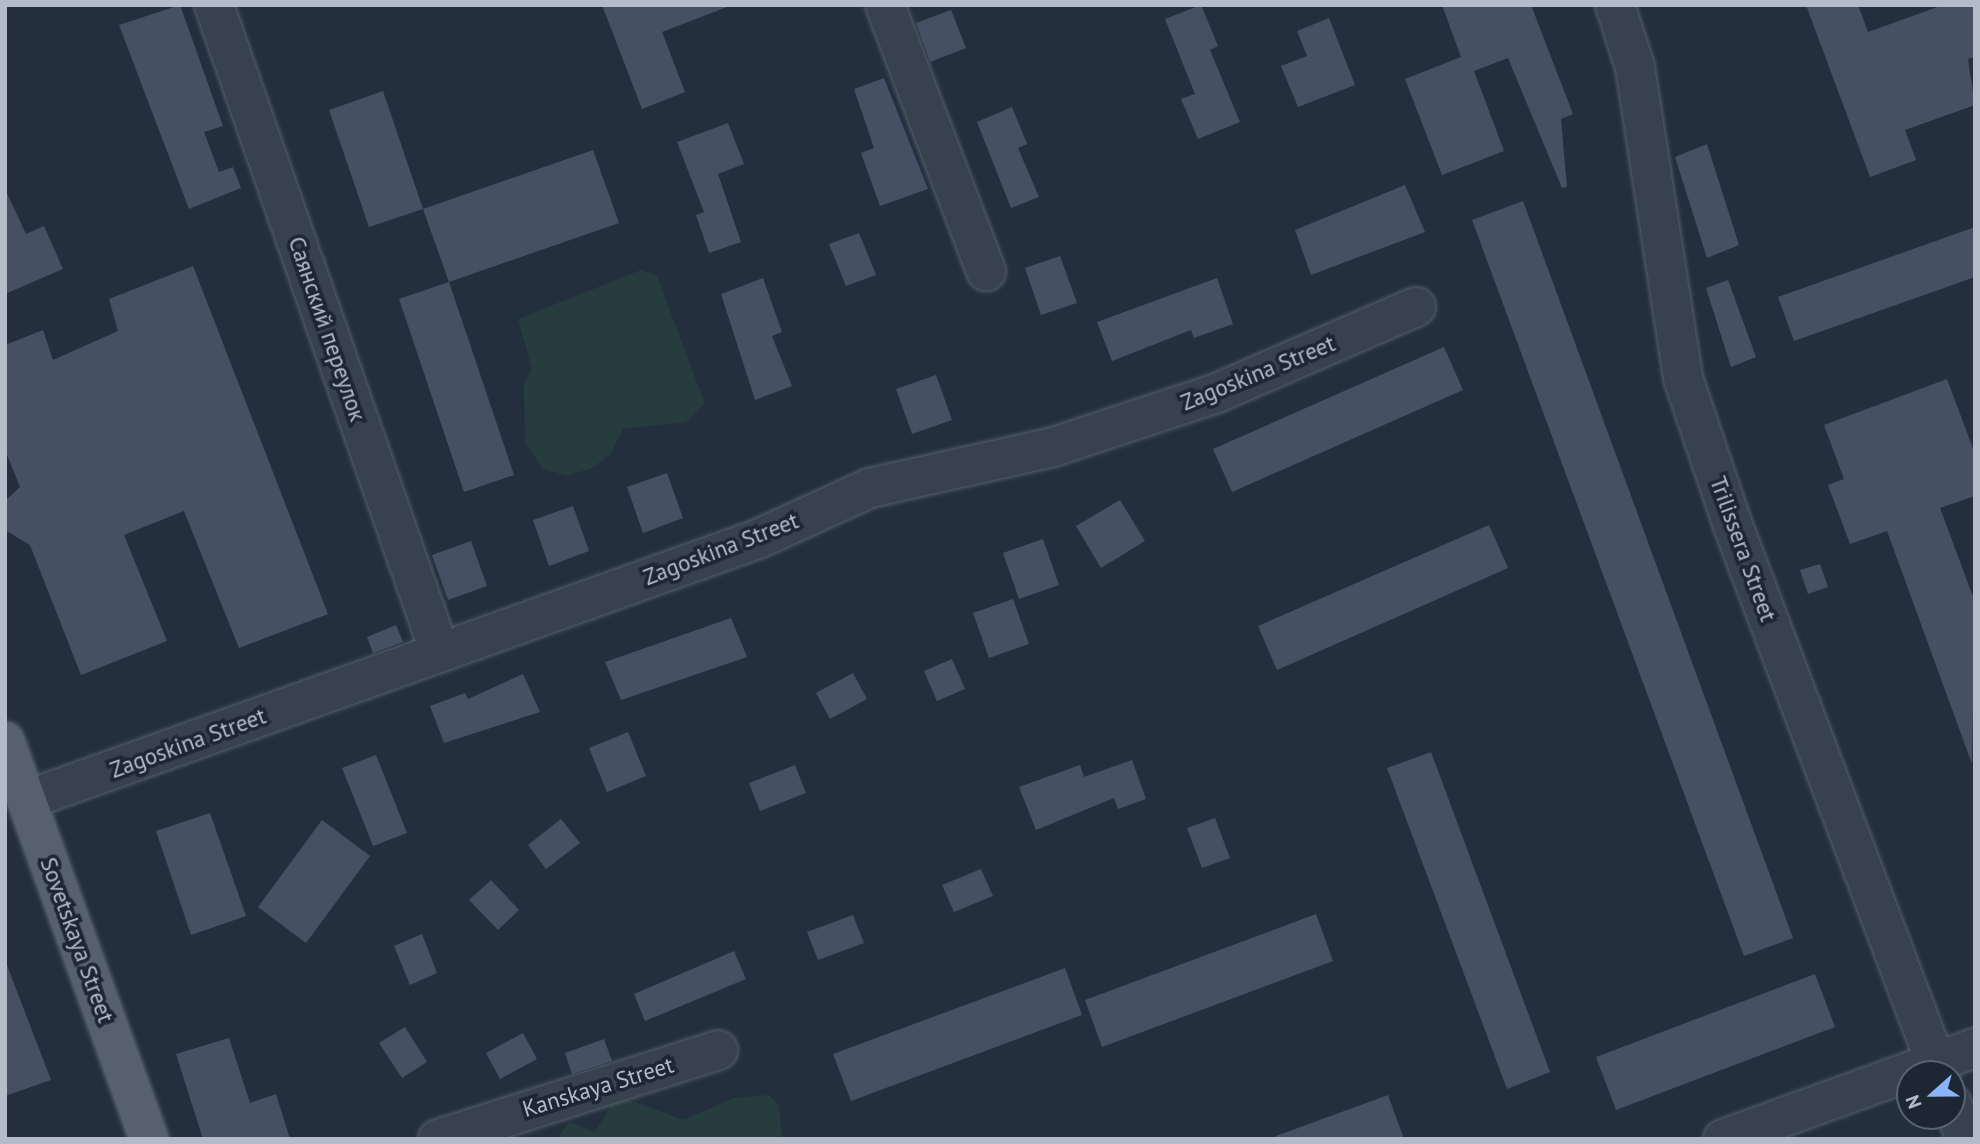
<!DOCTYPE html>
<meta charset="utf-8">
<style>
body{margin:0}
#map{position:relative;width:1980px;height:1144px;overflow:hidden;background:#242f3e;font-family:"PT Sans",sans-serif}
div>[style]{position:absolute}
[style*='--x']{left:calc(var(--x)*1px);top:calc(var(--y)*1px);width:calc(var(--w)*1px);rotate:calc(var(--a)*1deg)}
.green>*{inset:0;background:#263c3f}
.building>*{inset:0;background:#455162}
.roads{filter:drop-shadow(0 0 2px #565f6c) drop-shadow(0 0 2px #565f6c)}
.minor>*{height:38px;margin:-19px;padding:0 19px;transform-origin:19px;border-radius:19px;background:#38414e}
.major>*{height:38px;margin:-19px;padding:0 19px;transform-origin:19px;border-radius:19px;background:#56606e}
span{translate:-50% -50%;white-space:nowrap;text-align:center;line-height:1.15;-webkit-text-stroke:7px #1d2633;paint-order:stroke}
.street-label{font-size:23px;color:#b4bcc9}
.frame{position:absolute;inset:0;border:7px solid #b4bcc9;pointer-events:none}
.north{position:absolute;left:1896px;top:1060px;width:70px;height:70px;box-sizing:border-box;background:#1d2633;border:2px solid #59626f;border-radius:50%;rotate:249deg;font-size:19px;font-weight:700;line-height:28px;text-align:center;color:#b4bcc9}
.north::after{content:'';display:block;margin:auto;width:24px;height:32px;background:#8ab4f8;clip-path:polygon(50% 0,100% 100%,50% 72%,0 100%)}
</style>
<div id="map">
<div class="green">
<i style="clip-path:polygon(641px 270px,657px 276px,705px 404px,686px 422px,623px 429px,611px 454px,592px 468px,567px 476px,542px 468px,525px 442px,524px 383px,532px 369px,518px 319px)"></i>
<i style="clip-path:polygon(617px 1095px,683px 1120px,734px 1098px,769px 1095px,779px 1106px,782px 1139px,557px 1139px,569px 1122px,595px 1132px)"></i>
</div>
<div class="building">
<i style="clip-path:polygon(180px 5px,223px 126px,204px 132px,219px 172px,233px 167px,241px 188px,189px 209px,119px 25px)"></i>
<i style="clip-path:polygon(602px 5px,727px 5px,727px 7px,662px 32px,685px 92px,642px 109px)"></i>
<i style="clip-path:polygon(1201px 5px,1218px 46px,1210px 50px,1240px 122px,1198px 139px,1181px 99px,1195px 94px,1165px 19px)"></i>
<i style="clip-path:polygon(1442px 5px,1531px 5px,1573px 114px,1561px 119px,1567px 187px,1562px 188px,1508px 58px,1474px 71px,1504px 151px,1442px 175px,1405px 79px,1461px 57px)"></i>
<i style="clip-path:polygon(1806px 5px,1858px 5px,1868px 32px,1943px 5px,1975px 5px,1975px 57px,1968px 59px,1975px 105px,1905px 130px,1916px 160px,1870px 177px)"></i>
<i style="clip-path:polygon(951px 10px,966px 48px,930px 62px,916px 23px)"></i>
<i style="clip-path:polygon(1329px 18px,1355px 85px,1298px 107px,1281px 66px,1307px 56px,1297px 31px)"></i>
<i style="clip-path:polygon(884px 78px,928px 189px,880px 206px,861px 153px,874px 148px,854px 89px)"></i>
<i style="clip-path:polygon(383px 91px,423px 209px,369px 227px,329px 110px)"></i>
<i style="clip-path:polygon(1012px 107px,1027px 144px,1018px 148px,1039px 197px,1011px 208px,977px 122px)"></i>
<i style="clip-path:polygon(728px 123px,744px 164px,718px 174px,741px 242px,709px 253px,696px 215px,704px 212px,677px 142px)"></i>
<i style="clip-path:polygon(1707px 144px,1739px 245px,1707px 258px,1675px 157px)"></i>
<i style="clip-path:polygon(593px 150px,619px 223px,449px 282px,423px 209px)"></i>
<i style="clip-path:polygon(1405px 185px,1425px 232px,1311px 275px,1295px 230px)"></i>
<i style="clip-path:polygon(5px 189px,26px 234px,44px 226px,63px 269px,5px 294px)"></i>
<i style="clip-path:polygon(1523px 201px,1793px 938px,1744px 956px,1472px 220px)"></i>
<i style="clip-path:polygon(1975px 227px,1975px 277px,1794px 341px,1778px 297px)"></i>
<i style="clip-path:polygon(859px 233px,876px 275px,846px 286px,829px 244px)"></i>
<i style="clip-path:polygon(1060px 256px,1077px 303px,1041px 315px,1025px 268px)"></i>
<i style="clip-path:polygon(193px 266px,328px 614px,239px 648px,184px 511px,124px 535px,167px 641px,81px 675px,30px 545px,5px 530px,5px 501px,20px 487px,5px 450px,5px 345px,43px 330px,53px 360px,118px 331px,109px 299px)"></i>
<i style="clip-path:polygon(763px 278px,782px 332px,772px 336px,792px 386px,755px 400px,721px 294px)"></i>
<i style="clip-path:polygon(1217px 278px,1233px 324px,1194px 338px,1191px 330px,1112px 361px,1097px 322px)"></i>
<i style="clip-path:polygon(1728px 280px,1756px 357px,1731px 367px,1706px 288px)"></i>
<i style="clip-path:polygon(449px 282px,514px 475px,464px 492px,399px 299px)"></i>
<i style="clip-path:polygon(1444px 347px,1463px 390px,1232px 492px,1213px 449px)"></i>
<i style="clip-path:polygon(936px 375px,952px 420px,912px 434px,896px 389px)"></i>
<i style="clip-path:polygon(1947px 379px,1975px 454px,1975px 496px,1940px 508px,1975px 602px,1972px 764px,1887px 531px,1850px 544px,1828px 485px,1844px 479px,1824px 425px)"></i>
<i style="clip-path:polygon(667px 473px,683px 518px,643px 533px,627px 487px)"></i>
<i style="clip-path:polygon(1120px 500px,1145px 541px,1101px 568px,1076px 526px)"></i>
<i style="clip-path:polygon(573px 506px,589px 551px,549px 566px,533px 520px)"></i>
<i style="clip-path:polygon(1489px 525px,1508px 568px,1277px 670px,1258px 626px)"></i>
<i style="clip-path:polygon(1043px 539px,1059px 585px,1019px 599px,1003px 553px)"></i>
<i style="clip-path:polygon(471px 541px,487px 586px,448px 600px,432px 555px)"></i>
<i style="clip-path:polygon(1820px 564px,1828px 587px,1808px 594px,1800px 570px)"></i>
<i style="clip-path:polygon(1013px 599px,1029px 644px,989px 658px,973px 613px)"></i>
<i style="clip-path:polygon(731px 618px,747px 657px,621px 700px,605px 662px)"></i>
<i style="clip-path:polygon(396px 625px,403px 642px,373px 653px,367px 637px)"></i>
<i style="clip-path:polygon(952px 659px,965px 689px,937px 701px,924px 671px)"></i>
<i style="clip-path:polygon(853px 673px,867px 699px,830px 719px,816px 693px)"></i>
<i style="clip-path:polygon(523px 674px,540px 712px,444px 743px,430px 706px,465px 693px,468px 699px)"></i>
<i style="clip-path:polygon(628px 732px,646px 776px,607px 792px,589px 748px)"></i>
<i style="clip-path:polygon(1431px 752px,1550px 1072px,1507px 1089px,1387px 768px)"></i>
<i style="clip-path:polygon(376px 755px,407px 833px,373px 846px,342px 768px)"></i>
<i style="clip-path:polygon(1132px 760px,1146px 799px,1118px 809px,1114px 798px,1036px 830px,1019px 787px,1080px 765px,1084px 777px)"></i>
<i style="clip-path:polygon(795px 765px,806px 793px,760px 811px,749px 783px)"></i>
<i style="clip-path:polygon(210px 813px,246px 916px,191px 935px,156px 831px)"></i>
<i style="clip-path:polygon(1215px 818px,1230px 858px,1202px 868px,1187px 828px)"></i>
<i style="clip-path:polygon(561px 819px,580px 843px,546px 869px,528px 845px)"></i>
<i style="clip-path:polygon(322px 820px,370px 856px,306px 943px,258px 907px)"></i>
<i style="clip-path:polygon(981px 869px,993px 896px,954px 912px,942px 885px)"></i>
<i style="clip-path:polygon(491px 880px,519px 910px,498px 930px,469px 900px)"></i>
<i style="clip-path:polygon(1316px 914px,1333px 961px,1102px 1047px,1085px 1000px)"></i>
<i style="clip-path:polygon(853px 915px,864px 943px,818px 960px,807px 932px)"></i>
<i style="clip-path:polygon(422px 934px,437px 973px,410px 985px,394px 946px)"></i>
<i style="clip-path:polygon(734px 951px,746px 979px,645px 1021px,634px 994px)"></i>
<i style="clip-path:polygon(5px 960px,51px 1080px,5px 1096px)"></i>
<i style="clip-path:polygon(1065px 968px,1082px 1015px,851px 1101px,833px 1054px)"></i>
<i style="clip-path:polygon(1815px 974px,1835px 1027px,1616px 1110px,1596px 1057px)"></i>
<i style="clip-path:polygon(405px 1027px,427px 1062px,402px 1078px,379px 1043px)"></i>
<i style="clip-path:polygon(523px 1033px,537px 1059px,500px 1079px,486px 1053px)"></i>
<i style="clip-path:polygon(229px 1038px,250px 1103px,276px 1094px,290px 1139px,203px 1139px,176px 1054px)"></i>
<i style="clip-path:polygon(604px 1039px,612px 1061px,572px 1074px,565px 1053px)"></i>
<i style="clip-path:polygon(1388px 1095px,1404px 1139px,1276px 1139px,1276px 1136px)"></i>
</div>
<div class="roads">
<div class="minor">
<i style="--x:214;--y:5;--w:686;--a:70.77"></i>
<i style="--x:885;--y:5;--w:285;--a:69.2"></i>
<i style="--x:1615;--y:5;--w:65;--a:72.1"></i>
<i style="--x:1635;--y:67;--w:315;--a:81.2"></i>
<i style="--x:1683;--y:378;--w:153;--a:71.3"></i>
<i style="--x:1732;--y:523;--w:589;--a:69.32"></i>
<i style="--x:27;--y:800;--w:776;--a:-19.65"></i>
<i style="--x:758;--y:539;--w:123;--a:-24.5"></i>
<i style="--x:870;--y:488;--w:188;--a:-12.6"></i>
<i style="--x:1053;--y:447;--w:173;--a:-18.2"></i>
<i style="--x:1217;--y:393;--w:217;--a:-23.4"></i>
<i style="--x:1952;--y:1104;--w:38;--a:68"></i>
<i style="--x:438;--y:1139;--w:294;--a:-17.6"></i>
<i style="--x:1723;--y:1139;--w:268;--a:-19.9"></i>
</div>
<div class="major">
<i style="--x:5;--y:741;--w:423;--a:70.1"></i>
</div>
</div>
<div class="street-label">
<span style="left:327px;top:329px;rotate:71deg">Саянский переулок</span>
<span style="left:1258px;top:373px;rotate:-22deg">Zagoskina Street</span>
<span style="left:721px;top:549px;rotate:-21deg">Zagoskina Street</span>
<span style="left:1743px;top:549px;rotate:70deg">Trilissera Street</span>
<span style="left:188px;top:743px;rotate:-20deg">Zagoskina Street</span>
<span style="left:77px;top:940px;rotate:70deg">Sovetskaya Street</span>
<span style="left:598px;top:1087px;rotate:-17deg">Kanskaya Street</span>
</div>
<div class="frame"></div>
<div class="north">N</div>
</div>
